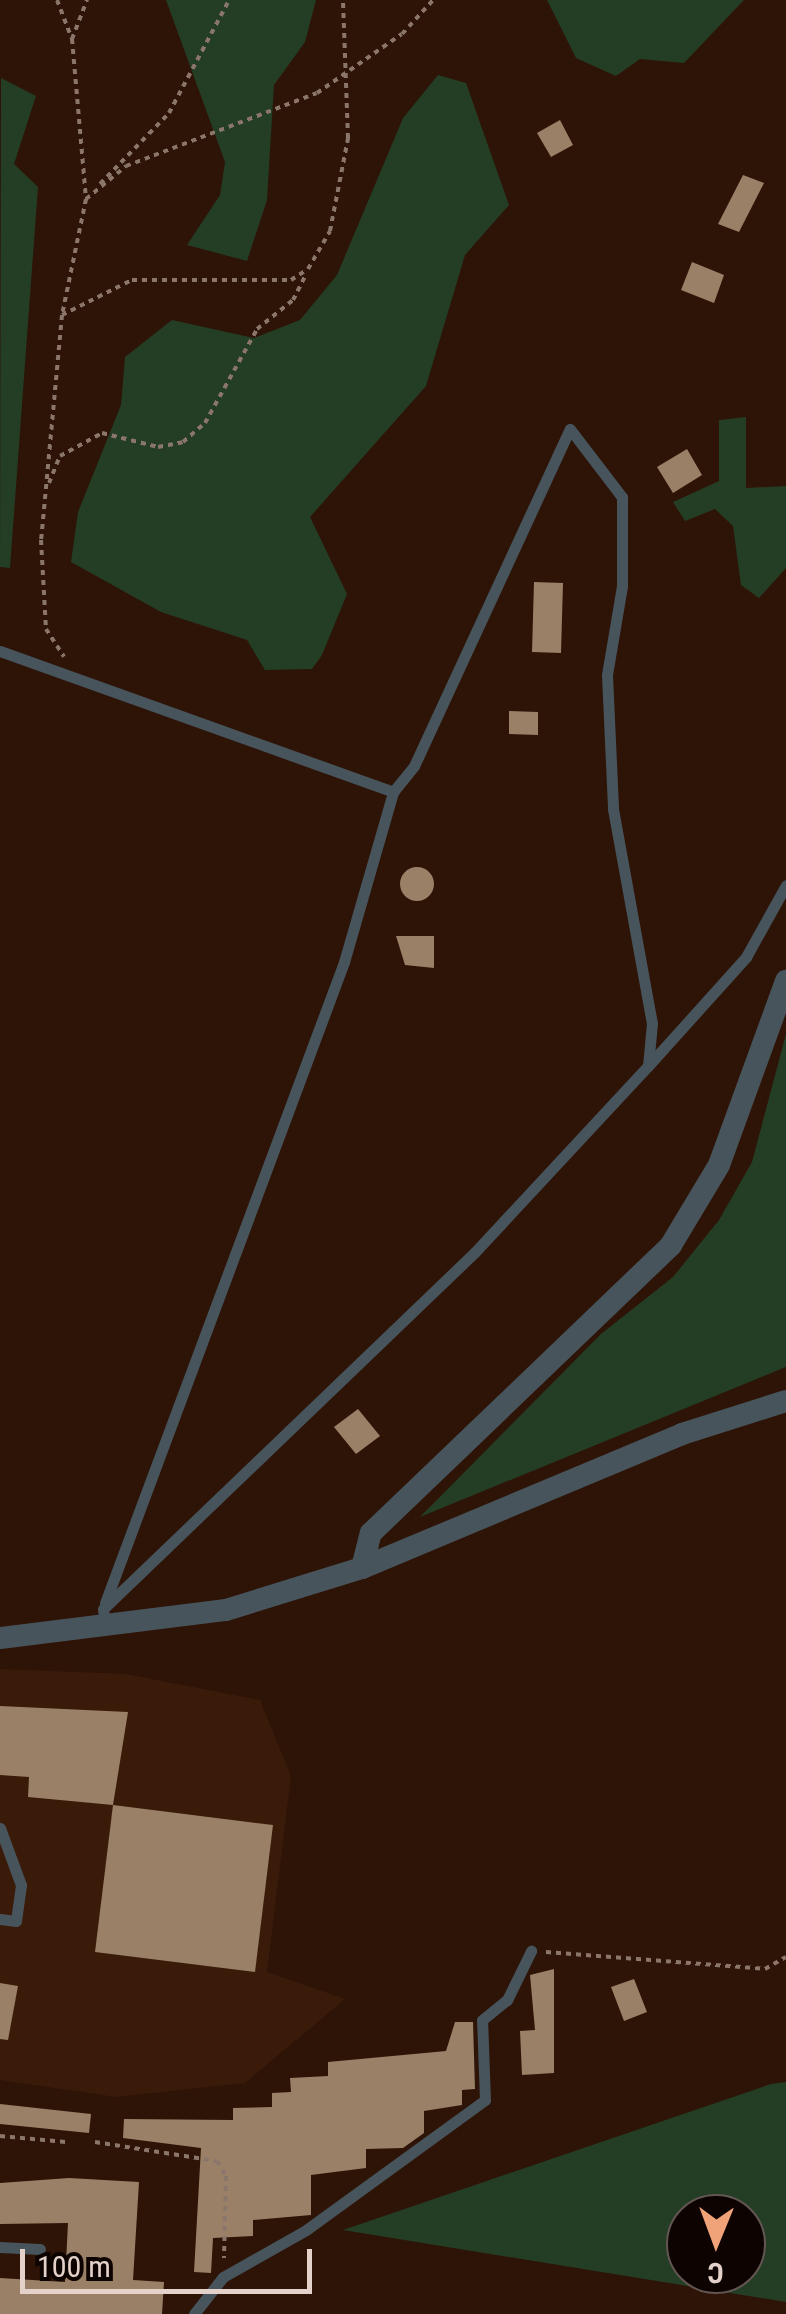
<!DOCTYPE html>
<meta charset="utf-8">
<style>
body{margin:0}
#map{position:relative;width:786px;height:2314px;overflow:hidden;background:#2d1407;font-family:"Roboto Condensed",sans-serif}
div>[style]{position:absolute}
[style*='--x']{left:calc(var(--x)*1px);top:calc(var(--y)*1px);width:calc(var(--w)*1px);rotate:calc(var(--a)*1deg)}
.built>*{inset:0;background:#3a1b09}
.green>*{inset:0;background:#243d25}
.building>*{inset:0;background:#998067}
.round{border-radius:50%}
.path>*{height:4px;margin-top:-2px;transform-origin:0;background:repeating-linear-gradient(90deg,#8b766c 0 5px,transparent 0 10px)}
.lane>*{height:11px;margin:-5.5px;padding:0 5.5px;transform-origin:5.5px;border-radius:5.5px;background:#47545c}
.street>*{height:22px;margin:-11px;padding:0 11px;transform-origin:11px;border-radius:11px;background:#47545c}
span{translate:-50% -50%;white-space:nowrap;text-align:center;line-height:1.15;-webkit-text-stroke:10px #0d0402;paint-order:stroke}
.north{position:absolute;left:666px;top:2194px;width:100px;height:100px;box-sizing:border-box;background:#0d0402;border:2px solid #635652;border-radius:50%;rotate:181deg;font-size:28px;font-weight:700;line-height:40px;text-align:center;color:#e4d2ca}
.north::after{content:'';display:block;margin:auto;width:35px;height:45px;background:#f0a279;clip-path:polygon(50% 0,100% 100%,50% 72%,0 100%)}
.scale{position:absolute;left:20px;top:2249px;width:292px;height:45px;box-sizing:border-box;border:5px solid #e4d2ca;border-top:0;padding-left:12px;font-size:30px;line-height:35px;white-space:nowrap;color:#e4d2ca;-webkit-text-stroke:8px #0d0402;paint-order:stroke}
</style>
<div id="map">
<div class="built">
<i style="clip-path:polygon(0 1669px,126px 1674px,260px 1700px,291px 1776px,267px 1972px,345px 1999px,245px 2083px,116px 2097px,0 2080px)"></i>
</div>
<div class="green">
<i style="clip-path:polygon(166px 0,316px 0,305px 42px,274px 85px,267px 200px,247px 261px,187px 245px,220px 195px,225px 162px)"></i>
<i style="clip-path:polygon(547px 0,744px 0,684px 63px,640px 59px,616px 76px,576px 58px)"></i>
<i style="clip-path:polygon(438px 75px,466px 83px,509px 205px,465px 255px,426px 386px,310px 517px,347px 594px,322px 655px,312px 669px,265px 670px,247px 640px,161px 612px,71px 562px,78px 512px,121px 405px,125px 357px,172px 320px,254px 338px,300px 320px,337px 275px,403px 118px)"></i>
<i style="clip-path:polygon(1px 78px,36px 96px,14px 164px,38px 187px,10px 568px,0 567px)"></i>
<i style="clip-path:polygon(746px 417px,746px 488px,786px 486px,786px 568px,759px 598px,741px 585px,733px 526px,715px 509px,685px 521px,673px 502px,719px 481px,719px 420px)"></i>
<i style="clip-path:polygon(786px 1034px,786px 1367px,420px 1517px,601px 1334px,673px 1277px,719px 1220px,752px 1162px)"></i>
<i style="clip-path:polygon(evenodd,786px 2082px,786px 2302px,343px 2230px,771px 2084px,786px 2082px,686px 2214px,746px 2214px,746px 2274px,686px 2274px,686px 2214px)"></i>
</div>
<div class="building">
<i style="clip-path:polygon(560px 120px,573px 145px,551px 157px,537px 133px)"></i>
<i style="clip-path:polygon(743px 175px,764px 183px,739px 232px,718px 224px)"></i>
<i style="clip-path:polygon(692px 262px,724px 275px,714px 303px,681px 290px)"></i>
<i style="clip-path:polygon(687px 449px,702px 475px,673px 493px,657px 467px)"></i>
<i style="clip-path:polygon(534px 582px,563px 583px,561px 653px,532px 652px)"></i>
<i style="clip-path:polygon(509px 711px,538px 712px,538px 735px,509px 734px)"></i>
<i class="round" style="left:400px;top:867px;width:34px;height:34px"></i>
<i style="clip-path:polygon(396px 936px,434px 936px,434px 968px,405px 965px)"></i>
<i style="clip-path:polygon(358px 1409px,380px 1436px,356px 1454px,334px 1427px)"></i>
<i style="clip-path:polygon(0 1706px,128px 1712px,113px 1805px,28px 1797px,29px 1777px,0 1775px)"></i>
<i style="clip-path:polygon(113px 1805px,273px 1825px,255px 1972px,95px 1952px)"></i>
<i style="clip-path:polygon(554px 1969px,554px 2073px,522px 2075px,520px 2031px,535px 2030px,530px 1975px)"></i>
<i style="clip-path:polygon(634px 1979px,647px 2012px,624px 2021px,611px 1987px)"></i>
<i style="clip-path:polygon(0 1983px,18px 1986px,8px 2040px,0 2039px)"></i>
<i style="clip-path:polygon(455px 2022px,473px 2022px,475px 2089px,462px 2090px,462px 2105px,424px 2111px,424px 2133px,403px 2148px,366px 2149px,366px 2168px,311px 2175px,311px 2215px,253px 2220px,253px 2236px,213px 2238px,211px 2273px,194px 2272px,201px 2148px,123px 2138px,124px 2119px,233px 2120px,233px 2108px,272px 2107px,272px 2093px,291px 2092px,290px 2078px,328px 2076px,328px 2062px,446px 2051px)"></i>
<i style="clip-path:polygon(0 2104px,91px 2114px,89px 2133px,0 2124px)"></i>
<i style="clip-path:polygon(69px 2178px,139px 2182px,133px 2280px,164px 2282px,162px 2314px,0 2314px,0 2278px,65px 2282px,68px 2223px,0 2224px,0 2183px)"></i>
</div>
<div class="path">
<i style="--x:57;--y:0;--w:42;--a:69"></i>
<i style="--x:72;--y:39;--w:161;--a:85"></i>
<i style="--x:86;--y:199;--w:118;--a:101.7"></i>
<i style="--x:62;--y:315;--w:226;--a:95.3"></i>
<i style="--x:41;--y:540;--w:89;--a:86.8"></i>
<i style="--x:46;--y:629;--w:33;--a:57"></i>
<i style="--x:72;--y:39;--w:42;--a:-69"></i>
<i style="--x:100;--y:184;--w:99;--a:-45.8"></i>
<i style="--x:169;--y:113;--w:128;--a:-62"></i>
<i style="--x:86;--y:199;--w:52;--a:-39.5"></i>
<i style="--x:126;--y:166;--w:204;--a:-20.9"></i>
<i style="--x:317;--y:93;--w:103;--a:-34.8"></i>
<i style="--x:402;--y:34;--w:46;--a:-47.6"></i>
<i style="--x:62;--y:315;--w:78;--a:-26.6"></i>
<i style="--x:132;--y:280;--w:159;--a:0"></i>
<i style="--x:291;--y:280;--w:20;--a:-33"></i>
<i style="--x:308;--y:269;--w:44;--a:-59.9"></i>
<i style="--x:330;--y:231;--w:95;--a:-79"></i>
<i style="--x:348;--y:138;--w:138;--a:-92.1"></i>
<i style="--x:49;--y:483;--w:29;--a:-68"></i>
<i style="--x:60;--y:456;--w:48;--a:-28.7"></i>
<i style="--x:102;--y:433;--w:58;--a:14"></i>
<i style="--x:158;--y:447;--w:25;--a:-11"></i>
<i style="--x:183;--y:442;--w:29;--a:-41"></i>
<i style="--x:205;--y:423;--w:107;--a:-61"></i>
<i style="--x:257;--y:329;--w:46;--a:-38.9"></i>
<i style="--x:293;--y:300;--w:29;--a:-63"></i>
<i style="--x:546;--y:1952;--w:220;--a:4.4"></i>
<i style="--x:765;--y:1969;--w:24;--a:-30"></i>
<i style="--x:0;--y:2136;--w:66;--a:5.2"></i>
<i style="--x:95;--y:2142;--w:123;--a:8.9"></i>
<i style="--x:217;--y:2161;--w:17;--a:59"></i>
<i style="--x:226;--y:2176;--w:82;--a:91.4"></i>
</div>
<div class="lane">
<i style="--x:0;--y:651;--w:418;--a:19.7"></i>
<i style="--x:393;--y:792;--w:33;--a:-51"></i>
<i style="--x:414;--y:766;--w:371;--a:-65.2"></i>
<i style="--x:570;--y:429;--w:86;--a:52.6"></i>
<i style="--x:622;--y:497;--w:89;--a:90"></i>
<i style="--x:622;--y:586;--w:90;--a:99.6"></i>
<i style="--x:607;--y:675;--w:134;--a:87.4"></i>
<i style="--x:613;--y:809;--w:218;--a:79.7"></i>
<i style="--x:652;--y:1023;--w:43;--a:95.3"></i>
<i style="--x:105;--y:1603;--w:684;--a:-69.55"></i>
<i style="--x:344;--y:962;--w:177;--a:-73.9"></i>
<i style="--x:105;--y:1627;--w:18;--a:-96"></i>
<i style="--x:103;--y:1609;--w:516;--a:-43.82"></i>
<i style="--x:475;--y:1252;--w:254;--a:-47.1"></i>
<i style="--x:648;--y:1066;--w:147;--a:-48"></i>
<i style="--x:746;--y:957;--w:82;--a:-60.9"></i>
<i style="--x:0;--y:1828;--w:61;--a:69.8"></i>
<i style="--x:21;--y:1885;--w:36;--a:98"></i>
<i style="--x:16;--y:1921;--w:16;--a:-173"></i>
<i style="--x:0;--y:2247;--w:40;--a:2.9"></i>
<i style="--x:194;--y:2314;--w:47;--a:-51.9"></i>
<i style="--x:223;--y:2277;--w:95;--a:-29.5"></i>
<i style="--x:306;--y:2230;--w:221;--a:-36"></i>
<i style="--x:485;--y:2100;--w:80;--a:-92.1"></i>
<i style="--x:482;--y:2020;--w:32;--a:-39"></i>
<i style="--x:507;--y:2000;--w:55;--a:-63.9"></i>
</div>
<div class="street">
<i style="--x:362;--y:1568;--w:36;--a:-76"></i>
<i style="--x:371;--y:1533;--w:416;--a:-43.8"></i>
<i style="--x:671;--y:1245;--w:93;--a:-59"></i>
<i style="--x:719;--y:1165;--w:196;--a:-70"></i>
<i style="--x:0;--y:1638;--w:228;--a:-7.1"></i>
<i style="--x:226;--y:1610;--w:142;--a:-17.2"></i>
<i style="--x:362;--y:1568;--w:347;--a:-22.7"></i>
<i style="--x:682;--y:1434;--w:109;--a:-17.6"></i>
</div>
<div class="north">С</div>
<div class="scale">100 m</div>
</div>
